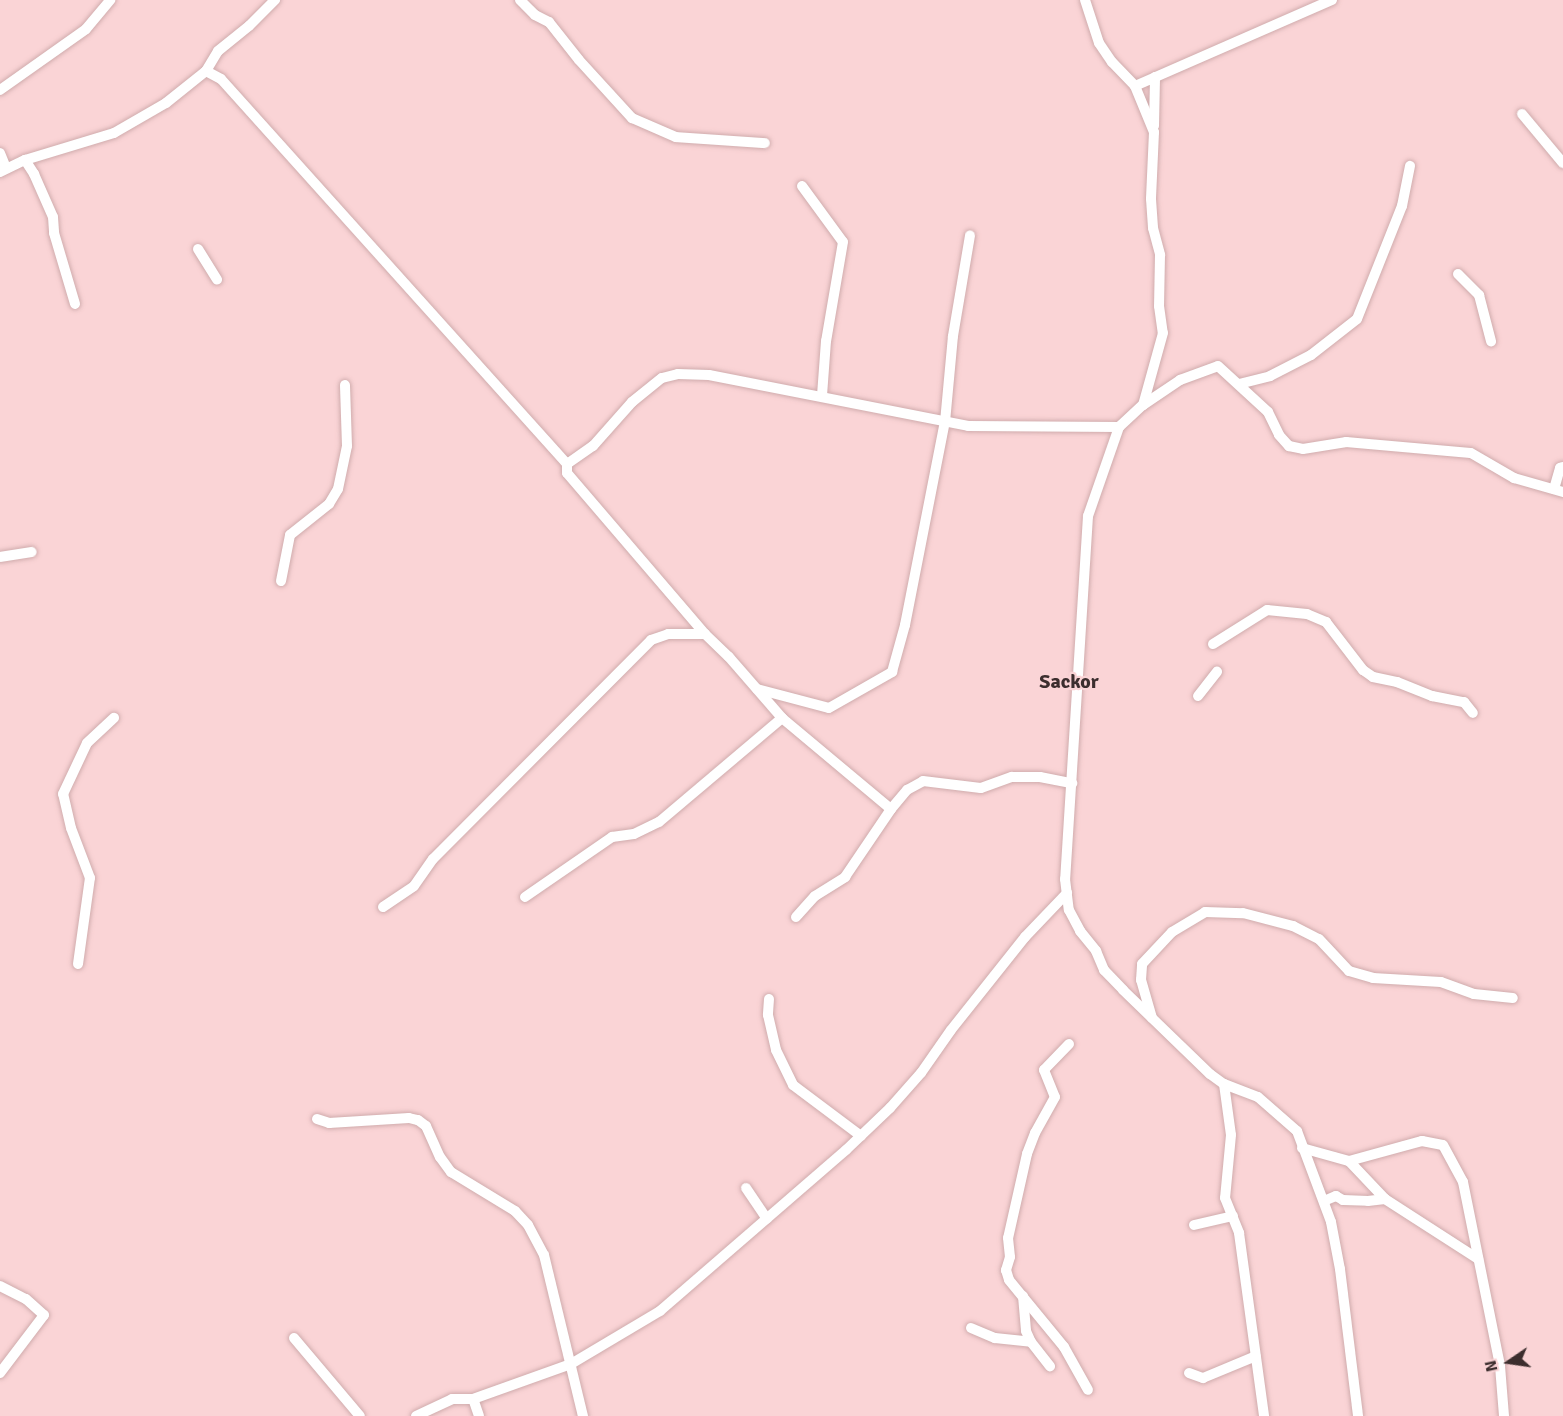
<!DOCTYPE html>
<style>
body{margin:0}
#map{position:relative;width:1563px;height:1416px;overflow:hidden;background:#fad4d6;font-family:Signika,sans-serif}
div>[style]{position:absolute}
[style*='--x']{left:calc(var(--x)*1px);top:calc(var(--y)*1px);width:calc(var(--w)*1px);rotate:calc(var(--a)*1deg)}
.roads{filter:drop-shadow(0 0 2px #d0acad) drop-shadow(0 0 2px #d0acad)}
.minor>*{height:10px;margin:-5px;padding:0 5px;transform-origin:5px;border-radius:5px;background:#fff}
span{translate:-50% -50%;white-space:nowrap;text-align:center;line-height:1.15;-webkit-text-stroke:4.5px #fad4d6;paint-order:stroke}
.neighbourhood-label{font-size:20px;color:#3c2e2e;font-weight:700}
.north{position:absolute;left:1479px;top:1332px;width:60px;height:60px;-webkit-text-stroke:4px #fad4d6;paint-order:stroke;rotate:257deg;font-size:16px;font-weight:700;line-height:24px;text-align:center;color:#3c2e2e}
.north::after{content:'';display:block;margin:auto;width:21px;height:27px;background:#3c2e2e;clip-path:polygon(50% 0,100% 100%,50% 72%,0 100%)}
</style>
<div id="map">
<div class="roads">
<div class="minor">
<i style="--x:520;--y:0;--w:21;--a:45"></i>
<i style="--x:535;--y:15;--w:16;--a:27"></i>
<i style="--x:549;--y:22;--w:48;--a:51.7"></i>
<i style="--x:579;--y:60;--w:79;--a:47.6"></i>
<i style="--x:632;--y:118;--w:48;--a:23.4"></i>
<i style="--x:676;--y:137;--w:89;--a:3.9"></i>
<i style="--x:1085;--y:0;--w:45;--a:72"></i>
<i style="--x:1099;--y:43;--w:23;--a:56"></i>
<i style="--x:1112;--y:62;--w:33;--a:46"></i>
<i style="--x:1135;--y:86;--w:50;--a:67.6"></i>
<i style="--x:1154;--y:132;--w:67;--a:92.6"></i>
<i style="--x:1151;--y:199;--w:29;--a:86"></i>
<i style="--x:1153;--y:228;--w:28;--a:75"></i>
<i style="--x:1160;--y:255;--w:51;--a:91.1"></i>
<i style="--x:1159;--y:306;--w:27;--a:82"></i>
<i style="--x:1163;--y:333;--w:75;--a:105.5"></i>
<i style="--x:206;--y:71;--w:17;--a:28"></i>
<i style="--x:221;--y:79;--w:518;--a:48.05"></i>
<i style="--x:567;--y:464;--w:32;--a:-35"></i>
<i style="--x:593;--y:446;--w:59;--a:-48.4"></i>
<i style="--x:632;--y:402;--w:38;--a:-39"></i>
<i style="--x:662;--y:378;--w:16;--a:-14"></i>
<i style="--x:678;--y:374;--w:31;--a:2"></i>
<i style="--x:709;--y:375;--w:264;--a:11.1"></i>
<i style="--x:968;--y:426;--w:151;--a:0.4"></i>
<i style="--x:1119;--y:427;--w:33;--a:-43"></i>
<i style="--x:1143;--y:405;--w:45;--a:-34"></i>
<i style="--x:1180;--y:380;--w:40;--a:-20.2"></i>
<i style="--x:1218;--y:366;--w:68;--a:42.6"></i>
<i style="--x:1268;--y:412;--w:25;--a:64"></i>
<i style="--x:1279;--y:435;--w:15;--a:48"></i>
<i style="--x:1289;--y:446;--w:14;--a:12"></i>
<i style="--x:1303;--y:449;--w:44;--a:-9.2"></i>
<i style="--x:1346;--y:442;--w:125;--a:5"></i>
<i style="--x:1471;--y:453;--w:50;--a:30.2"></i>
<i style="--x:1514;--y:478;--w:51;--a:15.9"></i>
<i style="--x:1135;--y:86;--w:215;--a:-23.6"></i>
<i style="--x:0;--y:90;--w:105;--a:-35.3"></i>
<i style="--x:86;--y:29;--w:38;--a:-50"></i>
<i style="--x:1522;--y:114;--w:64;--a:50.1"></i>
<i style="--x:1154;--y:126;--w:49;--a:-88.8"></i>
<i style="--x:0;--y:153;--w:16;--a:68"></i>
<i style="--x:25;--y:160;--w:17;--a:57"></i>
<i style="--x:34;--y:174;--w:47;--a:66.2"></i>
<i style="--x:53;--y:217;--w:16;--a:86"></i>
<i style="--x:54;--y:233;--w:74;--a:73.5"></i>
<i style="--x:0;--y:172;--w:28;--a:-26"></i>
<i style="--x:25;--y:160;--w:93;--a:-16.9"></i>
<i style="--x:114;--y:133;--w:60;--a:-30"></i>
<i style="--x:166;--y:103;--w:51;--a:-38.7"></i>
<i style="--x:206;--y:71;--w:23;--a:-59"></i>
<i style="--x:218;--y:51;--w:40;--a:-39"></i>
<i style="--x:249;--y:26;--w:37;--a:-45"></i>
<i style="--x:802;--y:186;--w:69;--a:53.8"></i>
<i style="--x:843;--y:242;--w:100;--a:99.7"></i>
<i style="--x:826;--y:341;--w:55;--a:94.2"></i>
<i style="--x:198;--y:249;--w:36;--a:58"></i>
<i style="--x:1458;--y:274;--w:30;--a:45"></i>
<i style="--x:1479;--y:295;--w:48;--a:75.4"></i>
<i style="--x:1239;--y:384;--w:32;--a:-14"></i>
<i style="--x:1270;--y:376;--w:46;--a:-27.1"></i>
<i style="--x:1311;--y:355;--w:58;--a:-38"></i>
<i style="--x:1357;--y:319;--w:122;--a:-68.3"></i>
<i style="--x:1402;--y:206;--w:41;--a:-78.7"></i>
<i style="--x:1119;--y:427;--w:94;--a:109.2"></i>
<i style="--x:1088;--y:516;--w:364;--a:93.6"></i>
<i style="--x:1065;--y:879;--w:31;--a:83"></i>
<i style="--x:1069;--y:910;--w:24;--a:62"></i>
<i style="--x:1080;--y:931;--w:26;--a:51"></i>
<i style="--x:1096;--y:951;--w:21;--a:67"></i>
<i style="--x:1104;--y:970;--w:28;--a:46"></i>
<i style="--x:1123;--y:990;--w:121;--a:44"></i>
<i style="--x:1210;--y:1074;--w:17;--a:36"></i>
<i style="--x:1224;--y:1084;--w:36;--a:21"></i>
<i style="--x:1258;--y:1097;--w:52;--a:41.1"></i>
<i style="--x:1297;--y:1131;--w:97;--a:69.5"></i>
<i style="--x:1331;--y:1222;--w:48;--a:79.2"></i>
<i style="--x:1340;--y:1269;--w:148;--a:83"></i>
<i style="--x:567;--y:464;--w:9;--a:90"></i>
<i style="--x:567;--y:473;--w:212;--a:49.4"></i>
<i style="--x:705;--y:634;--w:33;--a:44"></i>
<i style="--x:729;--y:657;--w:81;--a:49"></i>
<i style="--x:782;--y:718;--w:142;--a:39.9"></i>
<i style="--x:891;--y:809;--w:25;--a:-50"></i>
<i style="--x:907;--y:790;--w:18;--a:-29"></i>
<i style="--x:923;--y:781;--w:58;--a:6.9"></i>
<i style="--x:981;--y:788;--w:33;--a:-20"></i>
<i style="--x:1012;--y:777;--w:28;--a:0"></i>
<i style="--x:1040;--y:777;--w:33;--a:11"></i>
<i style="--x:1554;--y:489;--w:22;--a:-74"></i>
<i style="--x:1560;--y:468;--w:3;--a:-18"></i>
<i style="--x:0;--y:557;--w:32;--a:-9"></i>
<i style="--x:281;--y:581;--w:47;--a:-78.9"></i>
<i style="--x:290;--y:535;--w:50;--a:-38.5"></i>
<i style="--x:329;--y:504;--w:17;--a:-59"></i>
<i style="--x:338;--y:489;--w:44;--a:-78.2"></i>
<i style="--x:347;--y:446;--w:61;--a:-91.9"></i>
<i style="--x:1213;--y:644;--w:64;--a:-32.2"></i>
<i style="--x:1267;--y:610;--w:40;--a:5.7"></i>
<i style="--x:1307;--y:614;--w:21;--a:23"></i>
<i style="--x:1326;--y:622;--w:61;--a:52.4"></i>
<i style="--x:1363;--y:670;--w:12;--a:35"></i>
<i style="--x:1373;--y:677;--w:25;--a:12"></i>
<i style="--x:1397;--y:682;--w:38;--a:22"></i>
<i style="--x:1432;--y:696;--w:33;--a:11"></i>
<i style="--x:1464;--y:702;--w:14;--a:51"></i>
<i style="--x:757;--y:689;--w:74;--a:14.8"></i>
<i style="--x:829;--y:708;--w:73;--a:-29.7"></i>
<i style="--x:892;--y:672;--w:49;--a:-74.5"></i>
<i style="--x:905;--y:625;--w:207;--a:-78.9"></i>
<i style="--x:945;--y:422;--w:86;--a:-84.7"></i>
<i style="--x:953;--y:336;--w:102;--a:-80.4"></i>
<i style="--x:1198;--y:696;--w:31;--a:-52"></i>
<i style="--x:525;--y:897;--w:106;--a:-34.6"></i>
<i style="--x:612;--y:837;--w:22;--a:-8"></i>
<i style="--x:634;--y:834;--w:28;--a:-26"></i>
<i style="--x:659;--y:822;--w:161;--a:-40.2"></i>
<i style="--x:383;--y:907;--w:37;--a:-34"></i>
<i style="--x:414;--y:886;--w:33;--a:-55"></i>
<i style="--x:433;--y:859;--w:309;--a:-45.1"></i>
<i style="--x:651;--y:640;--w:18;--a:-19"></i>
<i style="--x:668;--y:634;--w:37;--a:0"></i>
<i style="--x:796;--y:917;--w:28;--a:-48"></i>
<i style="--x:815;--y:896;--w:36;--a:-32"></i>
<i style="--x:845;--y:877;--w:82;--a:-55.9"></i>
<i style="--x:78;--y:964;--w:87;--a:-82.1"></i>
<i style="--x:90;--y:878;--w:53;--a:-110.8"></i>
<i style="--x:71;--y:828;--w:35;--a:-103"></i>
<i style="--x:63;--y:794;--w:56;--a:-64.8"></i>
<i style="--x:87;--y:743;--w:37;--a:-43"></i>
<i style="--x:769;--y:999;--w:16;--a:94"></i>
<i style="--x:768;--y:1015;--w:36;--a:77"></i>
<i style="--x:776;--y:1050;--w:39;--a:64"></i>
<i style="--x:793;--y:1085;--w:85;--a:36.9"></i>
<i style="--x:1152;--y:1018;--w:40;--a:-106"></i>
<i style="--x:1141;--y:980;--w:16;--a:-86"></i>
<i style="--x:1142;--y:964;--w:44;--a:-46.8"></i>
<i style="--x:1172;--y:932;--w:39;--a:-31"></i>
<i style="--x:1205;--y:912;--w:38;--a:2"></i>
<i style="--x:1243;--y:913;--w:52;--a:14.6"></i>
<i style="--x:1293;--y:926;--w:29;--a:27"></i>
<i style="--x:1319;--y:939;--w:44;--a:46.8"></i>
<i style="--x:1349;--y:971;--w:25;--a:16"></i>
<i style="--x:1373;--y:978;--w:68;--a:3.4"></i>
<i style="--x:1441;--y:982;--w:35;--a:20"></i>
<i style="--x:1474;--y:994;--w:39;--a:6"></i>
<i style="--x:1069;--y:1044;--w:36;--a:134"></i>
<i style="--x:1044;--y:1070;--w:29;--a:68"></i>
<i style="--x:1055;--y:1097;--w:41;--a:119.1"></i>
<i style="--x:1035;--y:1133;--w:22;--a:111"></i>
<i style="--x:1027;--y:1154;--w:86;--a:102.7"></i>
<i style="--x:1008;--y:1238;--w:19;--a:84"></i>
<i style="--x:1010;--y:1257;--w:14;--a:107"></i>
<i style="--x:1006;--y:1270;--w:10;--a:73"></i>
<i style="--x:1009;--y:1280;--w:87;--a:50.6"></i>
<i style="--x:1064;--y:1347;--w:49;--a:60.8"></i>
<i style="--x:1224;--y:1084;--w:51;--a:82.2"></i>
<i style="--x:1231;--y:1135;--w:63;--a:95.4"></i>
<i style="--x:1225;--y:1198;--w:38;--a:68"></i>
<i style="--x:1239;--y:1233;--w:185;--a:82.2"></i>
<i style="--x:317;--y:1119;--w:13;--a:18"></i>
<i style="--x:329;--y:1123;--w:80;--a:-3.6"></i>
<i style="--x:409;--y:1118;--w:9;--a:13"></i>
<i style="--x:418;--y:1120;--w:10;--a:37"></i>
<i style="--x:426;--y:1126;--w:34;--a:66"></i>
<i style="--x:440;--y:1157;--w:19;--a:54"></i>
<i style="--x:451;--y:1172;--w:75;--a:31.4"></i>
<i style="--x:515;--y:1211;--w:19;--a:47"></i>
<i style="--x:528;--y:1225;--w:34;--a:62"></i>
<i style="--x:544;--y:1255;--w:166;--a:76.4"></i>
<i style="--x:1302;--y:1148;--w:49;--a:15.5"></i>
<i style="--x:1349;--y:1161;--w:76;--a:-15.3"></i>
<i style="--x:1422;--y:1141;--w:21;--a:11"></i>
<i style="--x:1443;--y:1145;--w:42;--a:61.6"></i>
<i style="--x:1463;--y:1182;--w:188;--a:78.6"></i>
<i style="--x:1500;--y:1366;--w:50;--a:85.4"></i>
<i style="--x:1349;--y:1161;--w:52;--a:46.5"></i>
<i style="--x:1385;--y:1199;--w:111;--a:32.8"></i>
<i style="--x:746;--y:1188;--w:37;--a:56"></i>
<i style="--x:1324;--y:1201;--w:13;--a:-23"></i>
<i style="--x:1336;--y:1196;--w:8;--a:30"></i>
<i style="--x:1343;--y:1200;--w:25;--a:2"></i>
<i style="--x:1368;--y:1201;--w:17;--a:-7"></i>
<i style="--x:1194;--y:1225;--w:40;--a:-13"></i>
<i style="--x:0;--y:1286;--w:29;--a:27"></i>
<i style="--x:26;--y:1299;--w:24;--a:42"></i>
<i style="--x:44;--y:1315;--w:73;--a:127.2"></i>
<i style="--x:1023;--y:1296;--w:35;--a:85"></i>
<i style="--x:1026;--y:1331;--w:12;--a:66"></i>
<i style="--x:1031;--y:1342;--w:31;--a:52"></i>
<i style="--x:971;--y:1328;--w:26;--a:23"></i>
<i style="--x:995;--y:1338;--w:36;--a:6"></i>
<i style="--x:294;--y:1338;--w:102;--a:49.8"></i>
<i style="--x:1189;--y:1373;--w:15;--a:20"></i>
<i style="--x:1203;--y:1378;--w:57;--a:-22.5"></i>
<i style="--x:416;--y:1416;--w:40;--a:-25"></i>
<i style="--x:452;--y:1399;--w:21;--a:0"></i>
<i style="--x:479;--y:1416;--w:18;--a:-109"></i>
<i style="--x:473;--y:1399;--w:104;--a:-19.7"></i>
<i style="--x:571;--y:1364;--w:104;--a:-30.8"></i>
<i style="--x:660;--y:1311;--w:246;--a:-40.9"></i>
<i style="--x:846;--y:1150;--w:61;--a:-43.7"></i>
<i style="--x:890;--y:1108;--w:47;--a:-48.5"></i>
<i style="--x:921;--y:1073;--w:52;--a:-55.1"></i>
<i style="--x:951;--y:1030;--w:119;--a:-51.5"></i>
<i style="--x:1025;--y:937;--w:61;--a:-46.3"></i>
</div>
</div>
<div class="neighbourhood-label">
<span style="left:1069px;top:681px">Sackor</span>
</div>
<div class="north">N</div>
</div>
